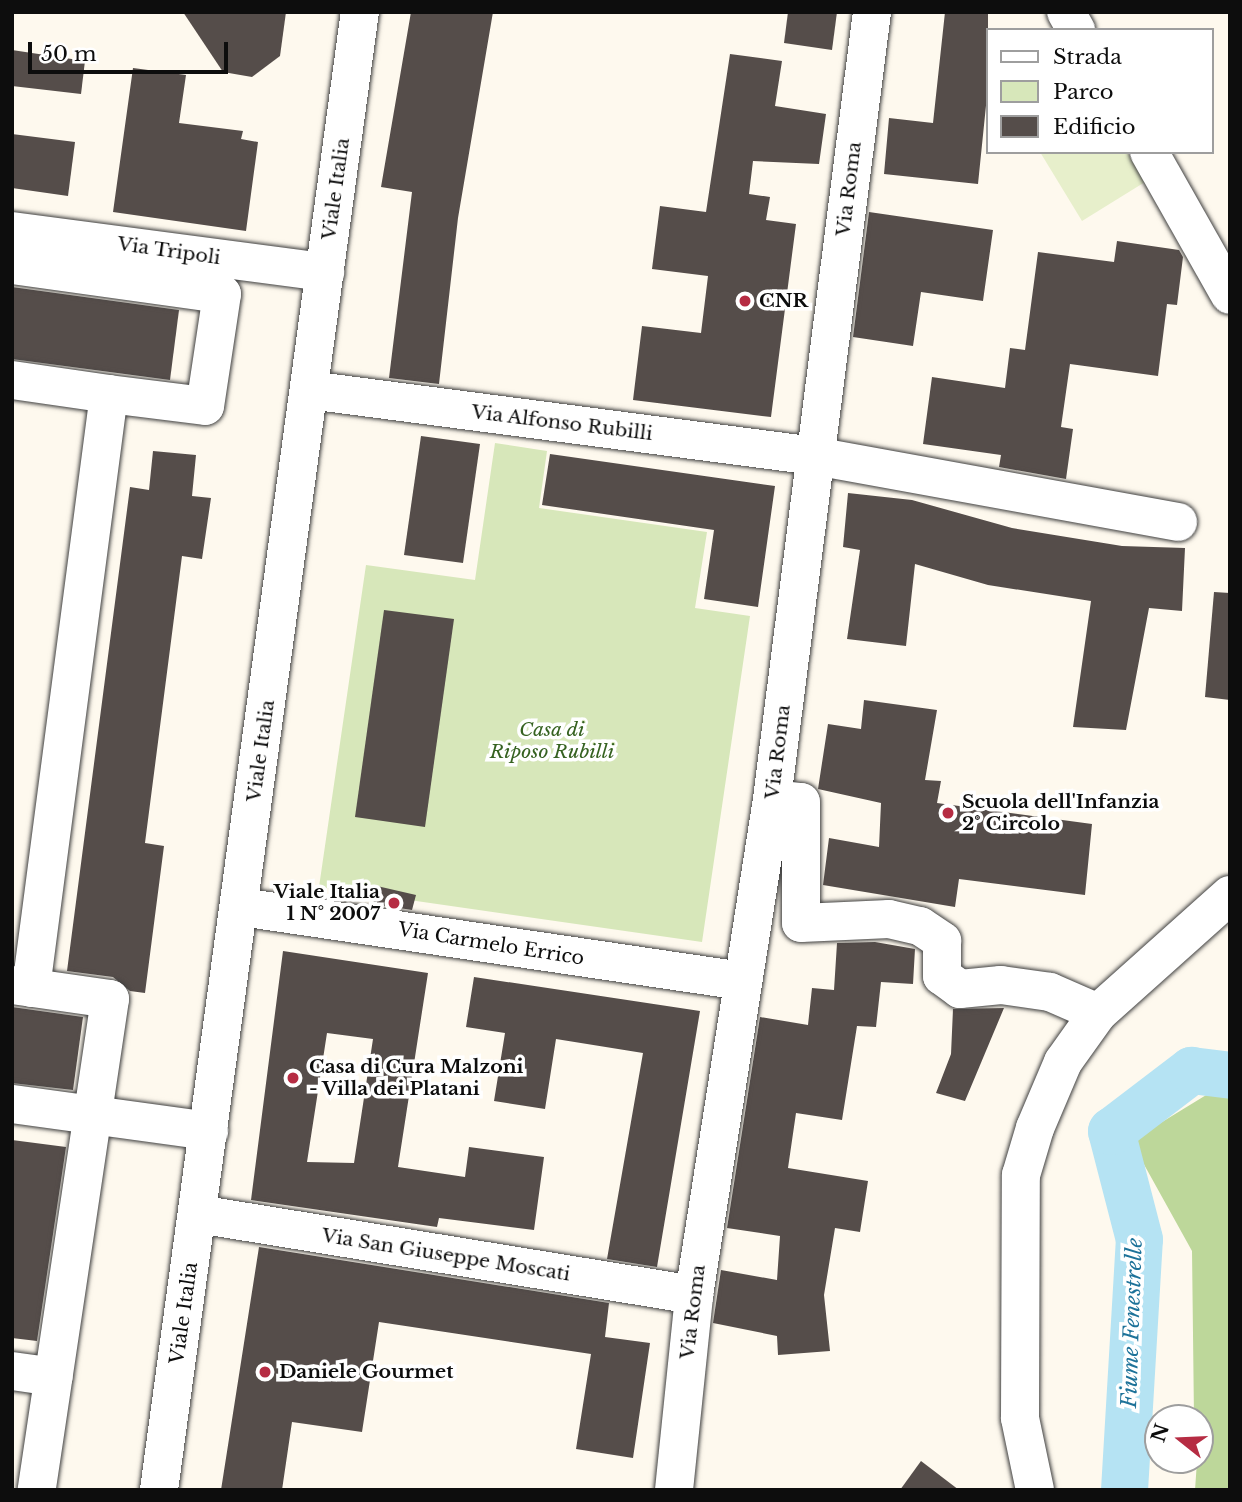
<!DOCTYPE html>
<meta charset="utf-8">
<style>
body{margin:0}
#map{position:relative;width:1242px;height:1502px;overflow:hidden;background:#fef9ee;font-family:"Libre Baskerville",serif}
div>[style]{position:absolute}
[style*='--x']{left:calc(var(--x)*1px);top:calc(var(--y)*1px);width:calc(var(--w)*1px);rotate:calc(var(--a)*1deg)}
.green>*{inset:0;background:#d7e7ba}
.forest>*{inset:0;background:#bdd79a}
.pitch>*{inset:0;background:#e7efcb}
.river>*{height:47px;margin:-23.5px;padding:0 23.5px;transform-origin:23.5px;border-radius:23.5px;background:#b5e3f3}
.building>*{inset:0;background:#554d4a}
.roads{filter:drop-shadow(0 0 2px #404040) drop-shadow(0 0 2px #404040)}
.minor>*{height:38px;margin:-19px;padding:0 19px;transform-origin:19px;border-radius:19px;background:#fff}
.dots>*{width:19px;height:19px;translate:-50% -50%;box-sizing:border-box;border:4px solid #fff;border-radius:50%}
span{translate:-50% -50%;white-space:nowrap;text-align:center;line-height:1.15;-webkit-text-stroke:7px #fff;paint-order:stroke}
.street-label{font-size:19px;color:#0d0d0d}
.poi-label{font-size:19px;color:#0d0d0d;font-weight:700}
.left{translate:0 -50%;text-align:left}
.right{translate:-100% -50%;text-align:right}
.park-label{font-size:19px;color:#366221;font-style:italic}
.water-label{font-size:21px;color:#1d7299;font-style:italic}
.frame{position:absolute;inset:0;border:14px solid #0d0d0d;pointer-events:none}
.legend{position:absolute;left:986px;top:28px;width:228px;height:126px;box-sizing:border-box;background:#fff;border:2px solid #9e9e9e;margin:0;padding:9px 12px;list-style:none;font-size:21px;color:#0d0d0d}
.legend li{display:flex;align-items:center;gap:14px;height:35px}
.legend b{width:35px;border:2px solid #9e9e9e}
.north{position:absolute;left:1144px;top:1404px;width:70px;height:70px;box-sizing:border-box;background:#fff;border:2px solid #9e9e9e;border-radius:50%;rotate:288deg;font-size:19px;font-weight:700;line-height:28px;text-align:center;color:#0d0d0d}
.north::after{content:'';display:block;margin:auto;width:24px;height:32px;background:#b62c43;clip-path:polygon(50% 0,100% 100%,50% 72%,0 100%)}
.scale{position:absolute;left:28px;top:42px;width:200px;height:32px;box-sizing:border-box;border:4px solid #0d0d0d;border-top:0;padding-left:9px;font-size:21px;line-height:24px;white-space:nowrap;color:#0d0d0d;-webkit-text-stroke:5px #fff;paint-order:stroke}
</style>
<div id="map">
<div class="green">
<i style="clip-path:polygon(495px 443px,547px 451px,539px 508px,707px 532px,695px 608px,750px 616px,702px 942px,319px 887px,366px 565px,475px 580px)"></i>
</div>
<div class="forest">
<i style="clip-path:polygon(1216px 1089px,1230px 1089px,1230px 1490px,1195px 1490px,1200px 1418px,1194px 1418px,1192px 1251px,1131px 1141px)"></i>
</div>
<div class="pitch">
<i style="clip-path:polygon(1040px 152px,1127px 152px,1145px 182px,1082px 221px)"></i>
</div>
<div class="river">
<i style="--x:1124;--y:1490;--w:251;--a:-86.6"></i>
<i style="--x:1139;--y:1239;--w:112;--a:-104.5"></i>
<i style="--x:1111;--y:1131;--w:101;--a:-37.3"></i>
<i style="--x:1191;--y:1070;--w:39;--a:7"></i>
</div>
<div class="building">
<i style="clip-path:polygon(183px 12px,286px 12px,280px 56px,252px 77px,223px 72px)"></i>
<i style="clip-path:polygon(411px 12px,493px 12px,458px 218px,439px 384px,389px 378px,412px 192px,381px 187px)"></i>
<i style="clip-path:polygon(788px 12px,837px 12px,832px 50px,784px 43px)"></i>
<i style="clip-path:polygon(945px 12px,988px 12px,988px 86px,978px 184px,884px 174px,889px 118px,933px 123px)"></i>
<i style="clip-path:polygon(12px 50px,85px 61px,81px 94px,12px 86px)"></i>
<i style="clip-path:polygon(730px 54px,782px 61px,775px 106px,826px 114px,819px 164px,753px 161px,749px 194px,770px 197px,766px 220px,796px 224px,771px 417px,633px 400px,642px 326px,701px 333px,708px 276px,652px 269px,660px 206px,706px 212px)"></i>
<i style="clip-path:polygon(133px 68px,186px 75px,179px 123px,243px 131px,241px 139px,258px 142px,246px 231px,113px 212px)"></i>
<i style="clip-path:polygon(12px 134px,75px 142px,68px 196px,12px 188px)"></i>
<i style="clip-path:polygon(869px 212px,993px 230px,983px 301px,921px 292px,913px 346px,853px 337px)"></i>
<i style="clip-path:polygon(1117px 241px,1179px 250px,1183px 257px,1177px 305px,1167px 304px,1158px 376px,1070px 364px,1061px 427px,1073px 429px,1066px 479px,999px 467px,1001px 455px,923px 444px,932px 377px,1005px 388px,1010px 348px,1025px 350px,1038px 252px,1114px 262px)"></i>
<i style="clip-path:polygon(12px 287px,179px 310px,170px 380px,12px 359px)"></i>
<i style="clip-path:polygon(421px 436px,480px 444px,463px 563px,404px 555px)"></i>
<i style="clip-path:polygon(153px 451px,196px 455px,192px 496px,211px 498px,202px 559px,182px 556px,145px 843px,164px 846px,145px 993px,130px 991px,113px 977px,67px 971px,130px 487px,149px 490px)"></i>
<i style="clip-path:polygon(550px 454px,775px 486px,758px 607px,704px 599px,714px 530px,542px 505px)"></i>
<i style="clip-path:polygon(848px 493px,912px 500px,1012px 528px,1122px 546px,1185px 548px,1182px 611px,1149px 608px,1126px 730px,1073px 727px,1091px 601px,988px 585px,915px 564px,906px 646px,847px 639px,860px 550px,843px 547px)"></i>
<i style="clip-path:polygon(1214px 592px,1230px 593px,1230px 700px,1205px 697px)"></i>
<i style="clip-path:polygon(384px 610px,454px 619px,425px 827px,355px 817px)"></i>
<i style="clip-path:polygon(864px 700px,937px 710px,925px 780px,941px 781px,937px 803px,1092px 824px,1085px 895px,959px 879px,955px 907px,823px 885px,829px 838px,879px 847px,881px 803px,818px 789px,828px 724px,861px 729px)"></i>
<i style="clip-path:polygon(377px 886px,416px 895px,412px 910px,373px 904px)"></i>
<i style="clip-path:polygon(875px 942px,915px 949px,913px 984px,881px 982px,876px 1027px,857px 1026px,842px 1120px,796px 1113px,788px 1168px,868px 1181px,860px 1232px,835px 1228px,824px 1295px,830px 1351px,778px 1355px,777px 1336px,713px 1323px,721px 1270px,777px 1280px,780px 1236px,727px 1228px,760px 1017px,808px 1025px,812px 988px,834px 990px,837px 943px)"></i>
<i style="clip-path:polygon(evenodd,283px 951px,428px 973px,398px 1167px,465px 1177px,469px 1147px,544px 1157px,534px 1230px,439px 1218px,437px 1227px,251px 1200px,283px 951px,327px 1033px,373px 1039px,354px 1163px,307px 1162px,327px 1033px)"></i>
<i style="clip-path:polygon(474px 977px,700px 1011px,657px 1267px,607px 1259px,643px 1053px,556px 1039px,545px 1109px,494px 1101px,505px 1033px,466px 1027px)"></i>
<i style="clip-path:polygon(12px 1007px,83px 1017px,73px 1090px,12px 1083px)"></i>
<i style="clip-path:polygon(1004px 1008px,965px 1101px,936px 1093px,951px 1054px,953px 1009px)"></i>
<i style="clip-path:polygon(12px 1140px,66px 1147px,37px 1341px,12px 1338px)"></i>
<i style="clip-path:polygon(259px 1247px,609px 1303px,605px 1337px,650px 1343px,633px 1458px,576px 1449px,591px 1354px,379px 1322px,362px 1432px,292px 1422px,282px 1490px,221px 1490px)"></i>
<i style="clip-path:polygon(921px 1461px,959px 1490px,900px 1490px)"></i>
</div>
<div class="roads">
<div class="minor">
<i style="--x:1066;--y:12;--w:21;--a:61"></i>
<i style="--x:1149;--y:152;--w:164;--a:60.5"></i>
<i style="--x:12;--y:231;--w:316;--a:7.5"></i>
<i style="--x:12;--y:265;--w:212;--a:7.9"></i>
<i style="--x:222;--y:294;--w:113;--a:98.6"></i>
<i style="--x:205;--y:406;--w:97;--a:-172.9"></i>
<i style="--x:12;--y:380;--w:98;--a:8.2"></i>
<i style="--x:109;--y:394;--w:599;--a:97.48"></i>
<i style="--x:309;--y:390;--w:510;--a:7.43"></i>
<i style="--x:815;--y:456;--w:369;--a:10.3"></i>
<i style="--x:772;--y:799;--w:29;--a:6"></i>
<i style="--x:801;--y:802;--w:121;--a:90"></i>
<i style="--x:801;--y:923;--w:88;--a:-2.6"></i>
<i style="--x:889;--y:919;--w:32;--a:13"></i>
<i style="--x:920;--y:926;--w:27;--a:34"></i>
<i style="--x:942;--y:941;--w:35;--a:90"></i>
<i style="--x:942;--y:976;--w:22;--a:36"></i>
<i style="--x:960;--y:989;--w:41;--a:-5.6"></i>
<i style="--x:1001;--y:985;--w:49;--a:8.1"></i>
<i style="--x:1050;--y:992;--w:52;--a:23.6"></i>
<i style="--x:241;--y:907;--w:506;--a:8.4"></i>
<i style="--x:12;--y:985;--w:99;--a:8.1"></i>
<i style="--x:110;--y:999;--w:496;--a:98.5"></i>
<i style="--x:12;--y:1104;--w:199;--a:7.8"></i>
<i style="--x:198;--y:1214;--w:503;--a:9.27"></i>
<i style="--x:12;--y:1371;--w:42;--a:8.1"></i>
<i style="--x:159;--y:1490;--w:1492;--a:-82.26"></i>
<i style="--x:674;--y:1490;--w:196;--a:-84.1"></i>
<i style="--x:694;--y:1295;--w:502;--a:-81.06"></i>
<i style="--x:772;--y:799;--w:793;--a:-82.76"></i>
<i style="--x:1035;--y:1490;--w:74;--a:-101.8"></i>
<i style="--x:1020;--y:1418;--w:243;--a:-89.8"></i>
<i style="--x:1021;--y:1175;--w:49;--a:-73.4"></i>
<i style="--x:1035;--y:1128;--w:72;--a:-67"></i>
<i style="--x:1063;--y:1062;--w:60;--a:-54.5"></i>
<i style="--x:1098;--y:1013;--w:177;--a:-41.8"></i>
</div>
</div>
<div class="dots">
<i style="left:745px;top:301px;background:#b62c43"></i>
<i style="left:948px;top:813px;background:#b62c43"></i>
<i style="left:394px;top:903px;background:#b62c43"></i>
<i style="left:293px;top:1078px;background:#b62c43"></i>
<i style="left:265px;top:1372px;background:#b62c43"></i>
</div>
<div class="street-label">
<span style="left:336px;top:189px;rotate:-82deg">Viale Italia</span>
<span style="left:849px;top:189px;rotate:-83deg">Via Roma</span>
<span style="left:169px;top:251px;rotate:8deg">Via Tripoli</span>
<span style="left:562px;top:423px;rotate:7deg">Via Alfonso Rubilli</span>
<span style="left:261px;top:751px;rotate:-82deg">Viale Italia</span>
<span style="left:778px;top:752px;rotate:-83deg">Via Roma</span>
<span style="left:491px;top:944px;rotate:9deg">Via Carmelo Errico</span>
<span style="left:446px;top:1255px;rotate:9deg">Via San Giuseppe Moscati</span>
<span style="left:693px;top:1312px;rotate:-83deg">Via Roma</span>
<span style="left:184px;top:1313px;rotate:-82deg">Viale Italia</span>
</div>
<div class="poi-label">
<span class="left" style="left:759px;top:301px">CNR</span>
<span class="left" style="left:962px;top:813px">Scuola dell'Infanzia<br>2° Circolo</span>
<span class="right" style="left:380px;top:903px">Viale Italia<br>1 N° 2007</span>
<span class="left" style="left:309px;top:1078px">Casa di Cura Malzoni<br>- Villa dei Platani</span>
<span class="left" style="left:279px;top:1372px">Daniele Gourmet</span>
</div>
<div class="park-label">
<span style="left:552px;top:741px">Casa di<br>Riposo Rubilli</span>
</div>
<div class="water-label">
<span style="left:1132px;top:1323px;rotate:-88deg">Fiume Fenestrelle</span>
</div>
<div class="frame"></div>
<ul class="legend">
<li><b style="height:9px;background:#fff"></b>Strada</li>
<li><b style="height:19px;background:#d7e7ba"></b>Parco</li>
<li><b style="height:19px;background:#554d4a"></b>Edificio</li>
</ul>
<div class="north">N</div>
<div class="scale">50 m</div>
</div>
